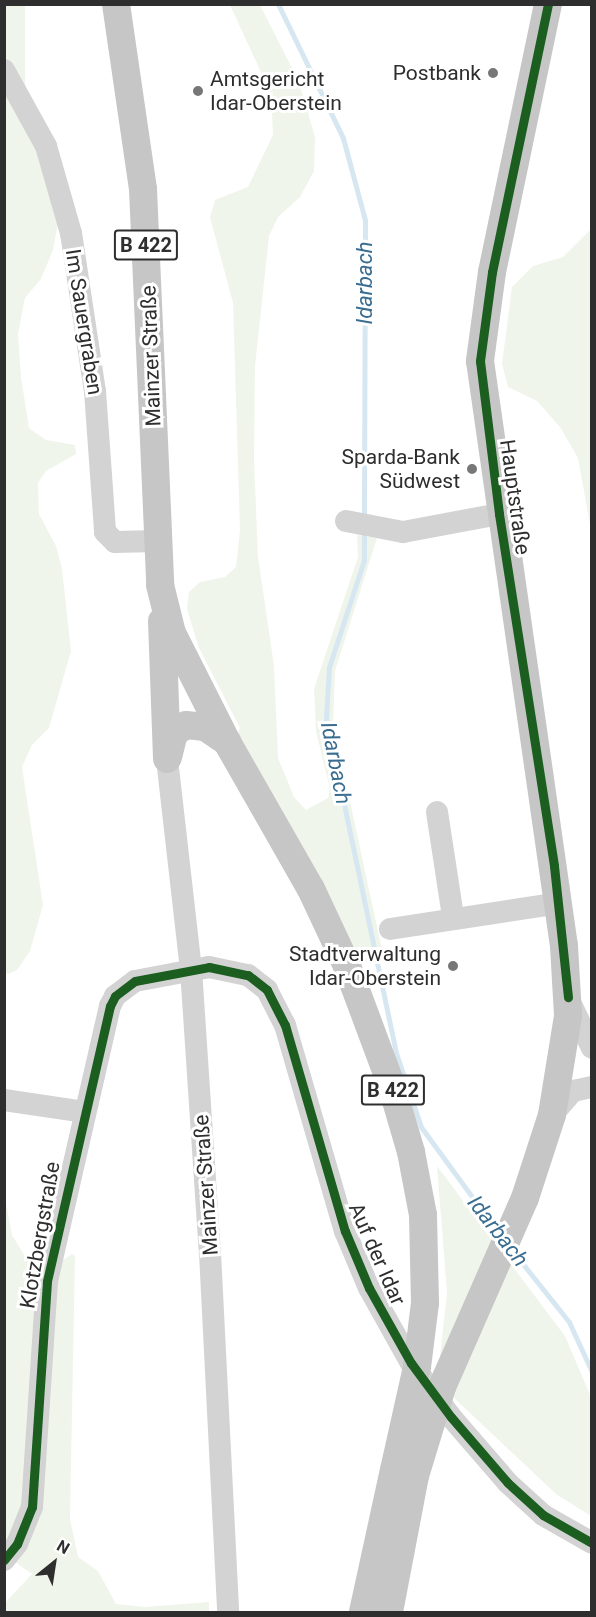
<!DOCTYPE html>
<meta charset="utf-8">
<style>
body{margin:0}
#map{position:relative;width:596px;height:1617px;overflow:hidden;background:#fff;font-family:Roboto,sans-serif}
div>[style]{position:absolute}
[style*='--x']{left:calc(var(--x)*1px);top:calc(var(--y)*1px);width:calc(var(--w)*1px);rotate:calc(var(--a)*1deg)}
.green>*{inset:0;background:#f0f5eb}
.stream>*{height:5px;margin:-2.5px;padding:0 2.5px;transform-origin:2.5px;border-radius:2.5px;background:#d7e7f2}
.minor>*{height:22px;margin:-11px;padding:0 11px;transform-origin:11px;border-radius:11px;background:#d3d3d3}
.major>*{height:28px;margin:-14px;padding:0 14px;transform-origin:14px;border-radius:14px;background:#c6c6c6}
.major-bridge>*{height:28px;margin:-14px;padding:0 14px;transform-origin:14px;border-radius:14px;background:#c6c6c6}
.cycleway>*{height:9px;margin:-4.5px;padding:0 4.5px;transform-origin:4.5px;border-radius:4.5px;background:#1b5e20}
.dots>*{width:16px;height:16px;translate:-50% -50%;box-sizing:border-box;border:3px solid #fff;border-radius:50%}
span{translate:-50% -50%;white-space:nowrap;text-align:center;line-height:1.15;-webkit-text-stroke:6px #fff;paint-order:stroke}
.shield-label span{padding:2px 4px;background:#fff;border:2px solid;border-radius:4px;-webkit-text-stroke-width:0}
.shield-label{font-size:20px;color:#2e2e2e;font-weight:700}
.poi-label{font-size:21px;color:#2e2e2e}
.right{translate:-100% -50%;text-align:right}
.left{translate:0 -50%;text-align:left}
.street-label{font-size:21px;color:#2e2e2e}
.water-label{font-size:22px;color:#3a6e91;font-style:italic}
.frame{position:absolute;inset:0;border:6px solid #2e2e2e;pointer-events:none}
.north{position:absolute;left:24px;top:1533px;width:60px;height:60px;-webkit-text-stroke:4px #fff;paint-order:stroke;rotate:30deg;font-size:16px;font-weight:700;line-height:24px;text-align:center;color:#2e2e2e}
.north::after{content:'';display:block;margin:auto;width:21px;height:27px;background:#2e2e2e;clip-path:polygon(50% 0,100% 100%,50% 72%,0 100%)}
</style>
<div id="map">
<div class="green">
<i style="clip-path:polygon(25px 4px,25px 84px,39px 155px,59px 218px,53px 250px,41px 279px,25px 298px,18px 334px,21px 377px,29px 428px,46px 440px,75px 445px,76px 454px,46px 471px,38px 483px,39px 514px,56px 546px,62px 569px,71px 651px,49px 728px,32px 745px,22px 767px,43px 905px,30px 951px,17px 970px,8px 974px,5px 972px,4px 5px)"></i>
<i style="clip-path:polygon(230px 5px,260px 5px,299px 82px,315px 137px,314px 171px,300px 197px,278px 217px,269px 236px,255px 366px,254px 459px,258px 557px,274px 666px,278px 758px,294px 797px,306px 810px,328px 798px,330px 789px,316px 731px,314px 689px,358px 557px,357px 535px,377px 538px,335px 671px,333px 723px,384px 959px,356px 962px,236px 737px,240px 728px,199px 648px,187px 609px,189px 592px,200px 582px,225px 577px,236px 567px,240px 530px,233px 303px,210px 217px,215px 200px,248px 187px,273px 135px,271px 94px)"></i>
<i style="clip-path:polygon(591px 229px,591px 530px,578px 458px,560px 427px,537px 401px,508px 387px,502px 364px,512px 287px,533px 266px,563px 257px)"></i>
<i style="clip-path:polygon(437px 1166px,565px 1336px,591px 1397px,591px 1516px,556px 1494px,452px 1396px,440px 1357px,447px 1293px)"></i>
<i style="clip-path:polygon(5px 1197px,12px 1235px,23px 1253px,36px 1263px,59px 1263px,72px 1254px,75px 1256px,70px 1519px,78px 1557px,98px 1571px,116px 1604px,145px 1607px,209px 1602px,209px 1612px,5px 1612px,4px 1604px,32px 1574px,5px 1555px)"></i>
</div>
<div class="stream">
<i style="--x:278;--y:4;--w:149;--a:64.1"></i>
<i style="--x:343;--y:138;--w:85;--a:75"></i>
<i style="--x:365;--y:220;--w:299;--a:90.2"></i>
<i style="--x:364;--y:531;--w:29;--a:90"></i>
<i style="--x:364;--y:560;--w:113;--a:108.1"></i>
<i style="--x:329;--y:667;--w:51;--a:93.4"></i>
<i style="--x:326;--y:718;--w:342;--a:78.2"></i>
<i style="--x:396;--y:1053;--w:78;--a:71.3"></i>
<i style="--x:421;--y:1127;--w:134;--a:53.8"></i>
<i style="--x:511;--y:1249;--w:93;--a:51.5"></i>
<i style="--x:569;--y:1322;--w:55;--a:65.3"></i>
</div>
<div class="minor">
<i style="--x:4;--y:70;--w:87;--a:61.1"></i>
<i style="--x:46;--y:146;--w:91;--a:74"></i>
<i style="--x:71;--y:233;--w:160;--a:81.4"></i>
<i style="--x:95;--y:391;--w:141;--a:85.9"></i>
<i style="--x:105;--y:532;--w:14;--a:45"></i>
<i style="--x:115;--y:542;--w:42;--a:-1.4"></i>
<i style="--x:346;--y:521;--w:58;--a:10.9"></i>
<i style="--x:403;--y:532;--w:98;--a:-10.6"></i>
<i style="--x:167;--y:759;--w:211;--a:83.5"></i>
<i style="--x:191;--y:969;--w:285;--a:86.2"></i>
<i style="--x:210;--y:1253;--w:359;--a:87.1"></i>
<i style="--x:437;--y:812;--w:106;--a:81.3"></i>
<i style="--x:390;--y:929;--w:171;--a:-8.7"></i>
<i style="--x:568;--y:998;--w:55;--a:64.4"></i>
<i style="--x:4;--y:1100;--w:81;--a:8.5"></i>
<i style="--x:552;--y:1115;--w:32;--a:-49"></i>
<i style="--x:573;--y:1091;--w:19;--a:-12"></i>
<i style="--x:4;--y:1560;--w:21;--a:-51"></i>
<i style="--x:17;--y:1544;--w:40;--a:-68"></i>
<i style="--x:32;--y:1507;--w:226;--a:-86.2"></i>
<i style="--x:47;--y:1281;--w:282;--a:-77.1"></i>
<i style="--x:110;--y:1006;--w:11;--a:-63"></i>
<i style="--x:115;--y:996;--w:25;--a:-37"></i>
<i style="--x:135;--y:981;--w:75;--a:-10.7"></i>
<i style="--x:209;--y:967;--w:40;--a:12"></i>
<i style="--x:248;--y:975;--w:24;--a:38"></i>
<i style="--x:267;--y:990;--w:39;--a:63"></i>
<i style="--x:285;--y:1025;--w:215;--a:73.8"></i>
<i style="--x:345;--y:1231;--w:62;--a:67.2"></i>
<i style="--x:369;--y:1288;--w:86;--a:60.8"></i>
<i style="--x:411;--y:1363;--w:67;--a:53.5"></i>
<i style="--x:451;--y:1417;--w:87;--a:49.2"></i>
<i style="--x:508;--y:1483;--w:47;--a:42.4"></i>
<i style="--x:543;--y:1515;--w:56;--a:29.7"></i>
</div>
<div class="major">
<i style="--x:116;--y:4;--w:187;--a:81.7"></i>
<i style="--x:143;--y:189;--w:396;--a:87.5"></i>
<i style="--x:160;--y:585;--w:49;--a:76"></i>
<i style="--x:172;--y:633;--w:122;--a:63.2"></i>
<i style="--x:548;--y:4;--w:274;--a:101.8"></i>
<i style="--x:492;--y:272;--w:90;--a:97.7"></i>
<i style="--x:480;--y:361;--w:591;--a:81.83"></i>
<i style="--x:564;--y:946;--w:70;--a:86.7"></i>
<i style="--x:568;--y:1016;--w:100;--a:99.2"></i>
<i style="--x:162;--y:621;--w:138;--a:87.9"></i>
<i style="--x:168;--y:757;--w:25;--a:-76"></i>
<i style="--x:174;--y:733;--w:14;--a:-34"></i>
<i style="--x:186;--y:725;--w:19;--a:6"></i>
<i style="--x:205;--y:727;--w:27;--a:34"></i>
<i style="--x:363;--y:1612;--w:145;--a:-77.7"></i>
<i style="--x:389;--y:1612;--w:138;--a:-79.2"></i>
</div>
<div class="major-bridge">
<i style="--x:227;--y:742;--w:169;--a:60.3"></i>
<i style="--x:311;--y:889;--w:85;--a:64.9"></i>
<i style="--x:347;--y:966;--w:129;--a:69.6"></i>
<i style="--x:392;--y:1087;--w:68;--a:73.7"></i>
<i style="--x:411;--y:1152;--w:64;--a:79.2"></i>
<i style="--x:423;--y:1215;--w:88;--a:88.7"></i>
<i style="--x:425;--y:1303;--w:64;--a:97.1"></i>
<i style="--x:417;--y:1367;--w:106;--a:102.6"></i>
<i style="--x:415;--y:1476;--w:93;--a:-73.1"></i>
<i style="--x:442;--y:1387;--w:206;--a:-66.3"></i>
<i style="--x:525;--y:1198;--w:87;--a:-72"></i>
</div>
<div class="cycleway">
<i style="--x:548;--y:4;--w:274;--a:101.8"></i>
<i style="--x:492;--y:272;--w:90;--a:97.7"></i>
<i style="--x:480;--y:361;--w:154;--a:82.9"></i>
<i style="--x:499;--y:514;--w:356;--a:81.1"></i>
<i style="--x:554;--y:866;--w:132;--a:83.9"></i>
<i style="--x:4;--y:1560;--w:21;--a:-51"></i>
<i style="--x:17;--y:1544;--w:40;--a:-68"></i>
<i style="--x:32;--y:1507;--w:226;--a:-86.2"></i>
<i style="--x:47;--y:1281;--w:282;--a:-77.1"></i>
<i style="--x:110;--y:1006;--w:11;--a:-63"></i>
<i style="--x:115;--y:996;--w:25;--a:-37"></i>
<i style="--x:135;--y:981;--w:75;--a:-10.7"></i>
<i style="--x:209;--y:967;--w:40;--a:12"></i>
<i style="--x:248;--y:975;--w:24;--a:38"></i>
<i style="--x:267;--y:990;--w:39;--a:63"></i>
<i style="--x:285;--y:1025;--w:215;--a:73.8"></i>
<i style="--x:345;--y:1231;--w:62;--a:67.2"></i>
<i style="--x:369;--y:1288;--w:86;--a:60.8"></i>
<i style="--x:411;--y:1363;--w:67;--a:53.5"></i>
<i style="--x:451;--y:1417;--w:87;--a:49.2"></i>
<i style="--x:508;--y:1483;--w:47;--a:42.4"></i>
<i style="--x:543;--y:1515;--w:56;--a:29.7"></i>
</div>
<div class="dots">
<i style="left:493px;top:73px;background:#777"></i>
<i style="left:198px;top:91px;background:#777"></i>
<i style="left:472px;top:469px;background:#777"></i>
<i style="left:453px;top:966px;background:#777"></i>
</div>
<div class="shield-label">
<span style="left:146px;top:245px">B 422</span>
<span style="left:393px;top:1090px">B 422</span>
</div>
<div class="poi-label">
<span class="right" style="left:481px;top:73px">Postbank</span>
<span class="left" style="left:210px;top:91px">Amtsgericht<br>Idar-Oberstein</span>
<span class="right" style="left:460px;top:469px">Sparda-Bank<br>Südwest</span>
<span class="right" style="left:441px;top:966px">Stadtverwaltung<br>Idar-Oberstein</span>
</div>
<div class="street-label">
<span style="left:84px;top:322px;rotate:81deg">Im Sauergraben</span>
<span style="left:151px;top:356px;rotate:-92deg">Mainzer Straße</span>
<span style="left:515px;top:497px;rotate:82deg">Hauptstraße</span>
<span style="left:206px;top:1185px;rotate:-94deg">Mainzer Straße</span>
<span style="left:40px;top:1235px;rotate:-80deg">Klotzbergstraße</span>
<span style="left:377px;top:1254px;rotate:66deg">Auf der Idar</span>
</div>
<div class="water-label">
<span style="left:365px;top:283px;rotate:-90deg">Idarbach</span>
<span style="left:336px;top:763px;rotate:79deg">Idarbach</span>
<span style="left:498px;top:1231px;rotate:52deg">Idarbach</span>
</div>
<div class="frame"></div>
<div class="north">N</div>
</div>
